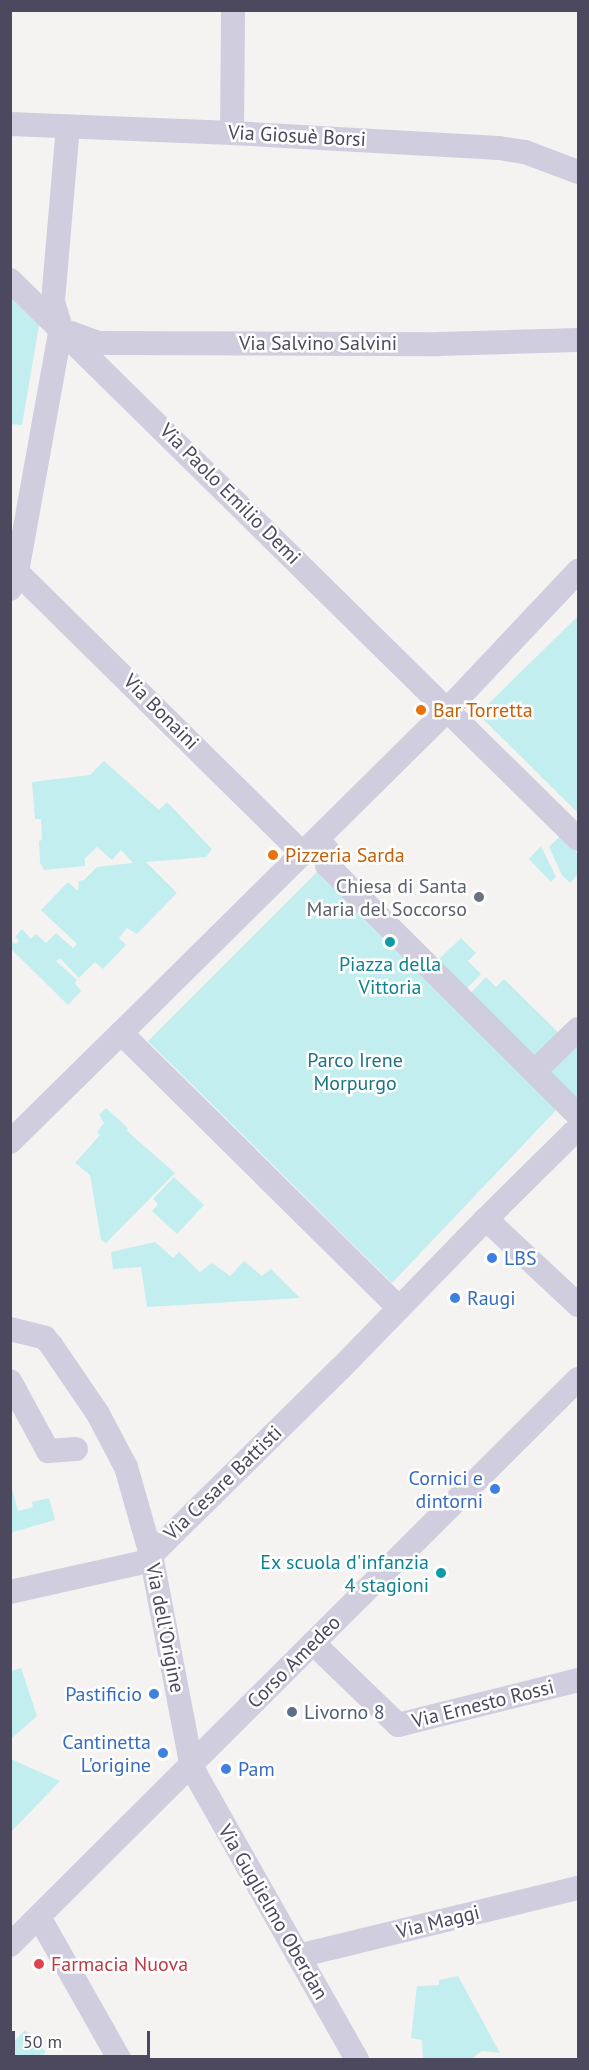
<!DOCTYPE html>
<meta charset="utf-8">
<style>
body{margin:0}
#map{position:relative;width:589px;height:2070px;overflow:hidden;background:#f4f3f2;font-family:"PT Sans",sans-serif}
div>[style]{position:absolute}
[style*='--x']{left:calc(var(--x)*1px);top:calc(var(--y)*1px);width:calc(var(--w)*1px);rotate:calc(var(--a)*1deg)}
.green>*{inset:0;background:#c2eeef}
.minor>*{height:24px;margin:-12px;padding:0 12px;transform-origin:12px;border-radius:12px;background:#d0cede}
.dots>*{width:16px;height:16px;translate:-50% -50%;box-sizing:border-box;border:3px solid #fff;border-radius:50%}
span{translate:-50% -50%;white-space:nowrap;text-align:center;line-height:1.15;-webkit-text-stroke:5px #fff;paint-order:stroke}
.street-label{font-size:20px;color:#4c495f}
.food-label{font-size:20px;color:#c56008}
.left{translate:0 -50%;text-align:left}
.worship-label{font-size:20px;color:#5b616d}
.right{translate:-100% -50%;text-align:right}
.culture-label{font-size:20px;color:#0d838f}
.park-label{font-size:20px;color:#197381}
.shop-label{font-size:20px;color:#366cbe}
.service-label{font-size:20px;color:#4e5e75}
.health-label{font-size:20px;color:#be3a42}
.frame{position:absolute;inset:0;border:12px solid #4c495f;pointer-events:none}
.scale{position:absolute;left:12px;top:2031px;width:138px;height:27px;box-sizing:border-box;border:3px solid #4c495f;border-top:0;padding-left:8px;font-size:18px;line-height:21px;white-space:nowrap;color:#4c495f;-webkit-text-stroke:4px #fff;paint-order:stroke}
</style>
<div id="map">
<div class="green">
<i style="clip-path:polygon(10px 296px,39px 325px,22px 425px,11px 424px)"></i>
<i style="clip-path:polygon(578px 616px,578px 813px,478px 714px)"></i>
<i style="clip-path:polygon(104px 761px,159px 810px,167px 802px,212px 849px,206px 857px,146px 862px,177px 893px,137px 934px,127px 928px,119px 938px,126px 945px,103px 969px,95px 962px,79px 978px,60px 958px,56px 961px,77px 980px,75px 983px,81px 991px,68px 1005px,11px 949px,11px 941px,16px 944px,19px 940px,15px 937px,22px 929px,31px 939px,36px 934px,46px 943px,56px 933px,73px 948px,77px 944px,41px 910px,68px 882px,78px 891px,79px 881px,84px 880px,97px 867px,133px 863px,121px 850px,112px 860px,97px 847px,85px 858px,85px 866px,44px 870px,40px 863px,39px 841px,42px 840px,41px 819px,35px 819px,32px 782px,90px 775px)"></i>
<i style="clip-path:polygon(560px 836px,578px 854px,578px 874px,570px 883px,562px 875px,549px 847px)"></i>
<i style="clip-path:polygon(541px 846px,556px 877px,551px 882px,529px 859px)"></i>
<i style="clip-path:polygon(322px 867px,562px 1104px,392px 1283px,148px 1041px)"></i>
<i style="clip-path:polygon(461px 938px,476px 953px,468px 961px,481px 974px,463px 992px,434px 964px)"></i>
<i style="clip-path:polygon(486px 977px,496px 987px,504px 979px,564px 1038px,538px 1066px,467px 997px)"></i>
<i style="clip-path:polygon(578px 1037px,578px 1102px,545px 1071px)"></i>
<i style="clip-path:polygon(106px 1108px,128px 1128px,127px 1131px,175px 1173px,106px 1243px,101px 1240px,90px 1175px,75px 1163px,100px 1135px,97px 1132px,104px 1123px,99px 1115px)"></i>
<i style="clip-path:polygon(174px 1177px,204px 1205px,177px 1234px,152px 1211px,158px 1204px,153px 1199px)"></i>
<i style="clip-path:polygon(155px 1242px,173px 1258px,179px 1252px,200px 1272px,212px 1263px,230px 1276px,244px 1261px,262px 1276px,271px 1269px,300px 1298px,147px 1307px,141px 1267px,113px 1269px,111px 1252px)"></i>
<i style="clip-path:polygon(11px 1484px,18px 1511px,33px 1507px,32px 1502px,49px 1498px,55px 1520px,13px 1532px,11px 1536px)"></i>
<i style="clip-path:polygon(21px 1668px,37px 1716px,11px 1739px,11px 1671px)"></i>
<i style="clip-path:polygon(11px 1759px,60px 1781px,11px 1832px)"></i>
<i style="clip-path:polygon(458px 1976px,500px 2053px,482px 2051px,471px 2059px,423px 2059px,422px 2040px,411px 2038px,417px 1986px,439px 1985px,439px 1980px)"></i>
<i style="clip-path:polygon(25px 2030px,46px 2052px,39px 2059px,11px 2059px,11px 2044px)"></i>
</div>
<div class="minor">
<i style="--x:10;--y:124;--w:222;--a:2.3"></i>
<i style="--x:232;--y:133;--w:267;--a:3.2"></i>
<i style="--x:499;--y:148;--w:26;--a:9"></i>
<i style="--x:525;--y:152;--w:57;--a:20.7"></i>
<i style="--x:232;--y:133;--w:123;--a:-89.5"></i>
<i style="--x:10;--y:280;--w:797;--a:44.54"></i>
<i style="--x:71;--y:333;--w:30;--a:20"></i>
<i style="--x:99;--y:343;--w:339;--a:0.2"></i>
<i style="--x:438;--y:344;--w:140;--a:-1.6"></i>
<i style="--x:17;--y:572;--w:402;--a:44.6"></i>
<i style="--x:10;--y:589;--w:18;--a:-68"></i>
<i style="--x:17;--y:572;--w:248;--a:-79.8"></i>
<i style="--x:61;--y:328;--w:28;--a:-107"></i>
<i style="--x:53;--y:301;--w:175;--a:-85.1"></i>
<i style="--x:317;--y:840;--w:14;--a:45"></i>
<i style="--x:327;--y:850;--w:15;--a:90"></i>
<i style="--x:327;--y:865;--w:354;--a:44.9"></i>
<i style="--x:535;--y:1071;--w:60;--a:-44.3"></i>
<i style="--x:10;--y:1142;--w:156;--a:-44.5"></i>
<i style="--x:486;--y:1219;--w:126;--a:43.1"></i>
<i style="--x:399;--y:1308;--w:391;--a:-135.3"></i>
<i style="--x:121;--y:1033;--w:460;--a:-44.7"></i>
<i style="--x:448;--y:709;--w:190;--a:-46.7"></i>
<i style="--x:10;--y:1329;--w:36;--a:14"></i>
<i style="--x:45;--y:1338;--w:9;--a:49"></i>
<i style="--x:51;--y:1345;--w:83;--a:55.7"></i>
<i style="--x:98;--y:1414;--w:60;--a:62.2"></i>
<i style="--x:126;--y:1467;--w:91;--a:74.1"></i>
<i style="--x:151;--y:1555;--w:212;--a:79.1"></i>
<i style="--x:191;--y:1763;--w:13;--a:67"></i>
<i style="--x:196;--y:1775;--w:327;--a:60.5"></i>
<i style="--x:10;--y:1381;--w:80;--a:61.5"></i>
<i style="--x:48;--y:1451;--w:28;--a:-4"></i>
<i style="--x:10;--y:1592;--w:137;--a:-12.6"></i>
<i style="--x:144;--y:1562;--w:275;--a:-44.6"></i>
<i style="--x:340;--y:1369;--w:209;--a:-45.8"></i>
<i style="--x:486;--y:1219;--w:122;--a:-44.7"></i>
<i style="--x:573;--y:1133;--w:5;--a:-11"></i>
<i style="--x:313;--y:1643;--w:118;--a:44"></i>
<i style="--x:398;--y:1725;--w:186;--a:-14"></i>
<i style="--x:39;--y:1917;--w:164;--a:60.5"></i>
<i style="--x:10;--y:1945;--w:802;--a:-44.9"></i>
<i style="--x:298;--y:1956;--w:288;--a:-13.7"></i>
</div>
<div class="dots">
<i style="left:421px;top:710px;background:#e8710a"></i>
<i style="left:273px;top:855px;background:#e8710a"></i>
<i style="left:479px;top:897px;background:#6b7280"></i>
<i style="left:390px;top:942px;background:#0f9aa8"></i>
<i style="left:492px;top:1258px;background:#3f7fe0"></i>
<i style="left:455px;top:1298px;background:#3f7fe0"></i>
<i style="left:495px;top:1489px;background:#3f7fe0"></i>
<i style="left:441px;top:1573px;background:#0f9aa8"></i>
<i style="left:154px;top:1694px;background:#3f7fe0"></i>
<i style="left:292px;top:1712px;background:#5c6f8a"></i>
<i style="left:163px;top:1753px;background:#3f7fe0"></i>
<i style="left:226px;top:1769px;background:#3f7fe0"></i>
<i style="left:39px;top:1964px;background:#e0444e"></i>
</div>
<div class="street-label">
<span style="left:297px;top:136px;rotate:3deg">Via Giosuè Borsi</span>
<span style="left:318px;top:343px">Via Salvino Salvini</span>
<span style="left:230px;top:494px;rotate:45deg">Via Paolo Emilio Demi</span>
<span style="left:161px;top:712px;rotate:45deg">Via Bonaini</span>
<span style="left:223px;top:1483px;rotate:-44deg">Via Cesare Battisti</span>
<span style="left:165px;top:1628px;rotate:79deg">Via dell'Origine</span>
<span style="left:294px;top:1662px;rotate:-45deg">Corso Amedeo</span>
<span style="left:483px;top:1704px;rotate:-14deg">Via Ernesto Rossi</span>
<span style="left:273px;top:1912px;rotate:60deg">Via Guglielmo Oberdan</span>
<span style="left:438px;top:1922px;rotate:-14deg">Via Maggi</span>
</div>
<div class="food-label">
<span class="left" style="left:433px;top:710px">Bar Torretta</span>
<span class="left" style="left:285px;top:855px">Pizzeria Sarda</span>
</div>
<div class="worship-label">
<span class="right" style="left:467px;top:898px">Chiesa di Santa<br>Maria del Soccorso</span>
</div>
<div class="culture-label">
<span style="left:390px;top:976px">Piazza della<br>Vittoria</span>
<span class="right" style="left:429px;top:1574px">Ex scuola d'infanzia<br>4 stagioni</span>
</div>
<div class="park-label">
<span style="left:355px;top:1072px">Parco Irene<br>Morpurgo</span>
</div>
<div class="shop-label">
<span class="left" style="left:504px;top:1258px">LBS</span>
<span class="left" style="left:467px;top:1298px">Raugi</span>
<span class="right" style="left:483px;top:1490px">Cornici e<br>dintorni</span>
<span class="right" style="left:142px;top:1694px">Pastificio</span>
<span class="right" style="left:151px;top:1754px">Cantinetta<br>L'origine</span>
<span class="left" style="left:238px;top:1769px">Pam</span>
</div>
<div class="service-label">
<span class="left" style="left:304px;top:1712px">Livorno 8</span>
</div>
<div class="health-label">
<span class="left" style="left:51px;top:1964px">Farmacia Nuova</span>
</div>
<div class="frame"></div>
<div class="scale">50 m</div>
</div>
